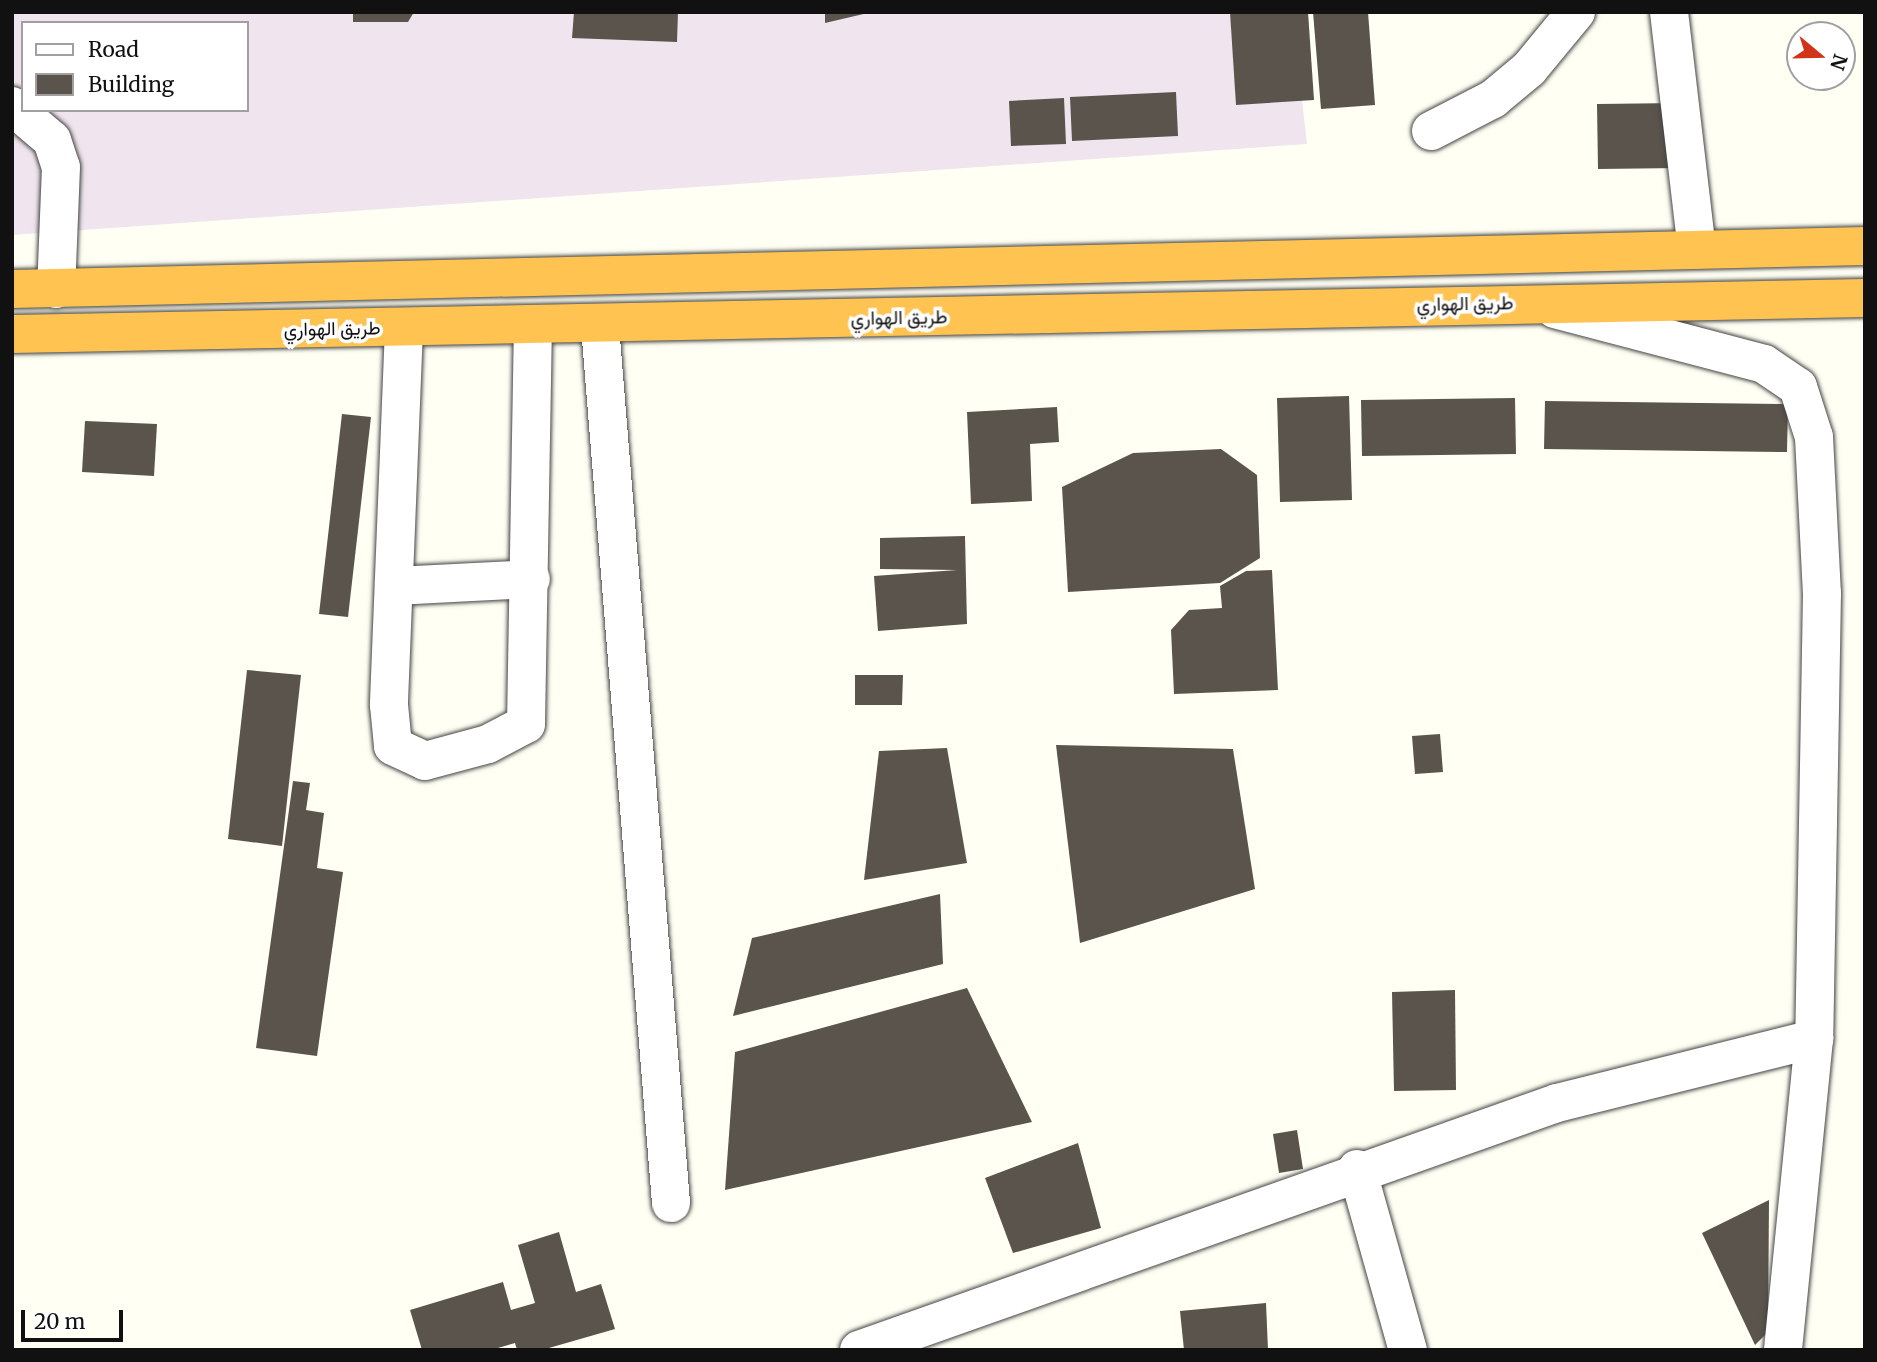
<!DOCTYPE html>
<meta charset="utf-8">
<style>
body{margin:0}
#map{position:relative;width:1877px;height:1362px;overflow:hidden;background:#fffff4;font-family:Merriweather,Vazirmatn,serif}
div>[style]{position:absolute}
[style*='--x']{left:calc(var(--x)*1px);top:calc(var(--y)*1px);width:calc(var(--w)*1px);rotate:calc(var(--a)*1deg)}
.industrial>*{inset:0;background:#f0e5ef}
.building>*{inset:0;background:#5b544c}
.roads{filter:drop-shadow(0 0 2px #444) drop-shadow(0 0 2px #444)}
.minor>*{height:38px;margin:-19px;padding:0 19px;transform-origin:19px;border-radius:19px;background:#fff}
.highway>*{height:38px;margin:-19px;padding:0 19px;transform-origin:19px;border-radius:19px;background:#ffc352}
span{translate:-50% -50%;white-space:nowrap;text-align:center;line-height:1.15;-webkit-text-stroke:7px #fff;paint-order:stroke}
.street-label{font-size:19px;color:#111}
.frame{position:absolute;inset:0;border:14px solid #111;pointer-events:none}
.legend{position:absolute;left:21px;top:21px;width:228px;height:91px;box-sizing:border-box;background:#fff;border:2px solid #a0a0a0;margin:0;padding:9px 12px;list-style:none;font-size:21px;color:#111}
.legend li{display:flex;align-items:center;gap:14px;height:35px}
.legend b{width:35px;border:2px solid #a0a0a0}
.north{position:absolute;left:1786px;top:21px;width:70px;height:70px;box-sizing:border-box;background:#fff;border:2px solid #a0a0a0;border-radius:50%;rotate:109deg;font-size:19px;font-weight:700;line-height:28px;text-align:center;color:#111}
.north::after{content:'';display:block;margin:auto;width:24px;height:32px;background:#d13419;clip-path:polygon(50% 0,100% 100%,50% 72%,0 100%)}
.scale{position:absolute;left:21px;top:1310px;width:102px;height:32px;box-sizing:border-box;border:4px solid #111;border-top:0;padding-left:9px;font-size:21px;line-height:24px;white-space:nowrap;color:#111;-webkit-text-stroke:5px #fff;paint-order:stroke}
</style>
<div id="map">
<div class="industrial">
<i style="clip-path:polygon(evenodd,12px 12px,1292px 12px,1307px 144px,12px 235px,12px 12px,23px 23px,247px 23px,247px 110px,23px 110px,23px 23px)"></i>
</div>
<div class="building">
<i style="clip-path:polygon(353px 12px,414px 12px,408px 22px,353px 22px)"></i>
<i style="clip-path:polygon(574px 12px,678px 12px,677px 42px,572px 38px)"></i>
<i style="clip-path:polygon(825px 12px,868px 12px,868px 13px,825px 23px)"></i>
<i style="clip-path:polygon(1230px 12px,1308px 12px,1314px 100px,1236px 105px)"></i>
<i style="clip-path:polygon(1313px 12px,1368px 12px,1375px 105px,1321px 109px)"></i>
<i style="clip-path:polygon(1176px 92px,1178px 136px,1072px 141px,1070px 97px)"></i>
<i style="clip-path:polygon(1064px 98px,1066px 144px,1011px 146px,1009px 101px)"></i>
<i style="clip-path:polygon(1679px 103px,1680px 168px,1598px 169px,1597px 104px)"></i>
<i style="clip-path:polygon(1349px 396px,1352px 500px,1280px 502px,1277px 398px)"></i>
<i style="clip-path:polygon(1515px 398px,1516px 454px,1362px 456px,1361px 400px)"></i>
<i style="clip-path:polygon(1545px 401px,1788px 404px,1787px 452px,1544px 449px)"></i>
<i style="clip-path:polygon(1057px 407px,1059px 442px,1030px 444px,1032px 501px,971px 504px,967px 412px)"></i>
<i style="clip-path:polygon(342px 414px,371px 417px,348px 617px,319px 614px)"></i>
<i style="clip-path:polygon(85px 421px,157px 424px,154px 476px,82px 472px)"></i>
<i style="clip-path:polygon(1221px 449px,1257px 475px,1260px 558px,1220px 583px,1068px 592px,1062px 487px,1133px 453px)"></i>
<i style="clip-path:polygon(965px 536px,967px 624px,878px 631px,874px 576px,957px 570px,880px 569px,880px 538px)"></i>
<i style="clip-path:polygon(1272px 570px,1278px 690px,1174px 694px,1171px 630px,1189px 610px,1222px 608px,1220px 586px,1246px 571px)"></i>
<i style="clip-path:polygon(247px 670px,301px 675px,282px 846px,228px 839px)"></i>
<i style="clip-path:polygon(855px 675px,903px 675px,902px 705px,855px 705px)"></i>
<i style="clip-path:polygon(1440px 734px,1443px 772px,1415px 774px,1412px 736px)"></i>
<i style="clip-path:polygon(1056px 745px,1233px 749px,1255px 889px,1080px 943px)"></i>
<i style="clip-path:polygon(947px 748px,967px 863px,864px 880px,879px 751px)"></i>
<i style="clip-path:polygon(293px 781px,310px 783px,306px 810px,324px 813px,317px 868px,343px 872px,317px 1056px,256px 1048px)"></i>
<i style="clip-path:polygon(940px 894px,943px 964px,733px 1016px,752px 938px)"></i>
<i style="clip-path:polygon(967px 988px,1032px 1122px,725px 1190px,735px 1052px)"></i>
<i style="clip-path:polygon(1455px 990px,1456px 1090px,1394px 1091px,1392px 992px)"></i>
<i style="clip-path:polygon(1297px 1130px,1303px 1169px,1279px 1173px,1273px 1134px)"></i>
<i style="clip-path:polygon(1078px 1143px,1101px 1228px,1013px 1253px,985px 1178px)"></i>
<i style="clip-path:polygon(1769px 1200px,1768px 1332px,1755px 1345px,1702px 1233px)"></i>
<i style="clip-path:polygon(559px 1232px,576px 1292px,601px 1284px,615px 1329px,542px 1350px,517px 1350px,515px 1343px,491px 1350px,422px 1350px,410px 1310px,503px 1282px,511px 1310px,535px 1303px,518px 1245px)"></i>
<i style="clip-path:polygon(1266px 1303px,1268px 1350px,1184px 1350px,1180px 1311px)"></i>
</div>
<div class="roads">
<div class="minor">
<i style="--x:1669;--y:12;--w:239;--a:83.3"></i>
<i style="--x:12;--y:106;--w:52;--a:40.4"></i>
<i style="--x:52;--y:140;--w:28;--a:72"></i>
<i style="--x:61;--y:167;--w:122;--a:92.3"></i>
<i style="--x:1431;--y:131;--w:70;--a:-27.3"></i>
<i style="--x:1493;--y:99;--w:47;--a:-39.8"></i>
<i style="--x:1529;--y:69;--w:74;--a:-50.5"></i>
<i style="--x:1555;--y:309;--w:216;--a:14.7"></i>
<i style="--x:1764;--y:364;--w:41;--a:34.1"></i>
<i style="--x:1798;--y:387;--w:52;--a:72.3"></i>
<i style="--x:1814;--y:437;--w:156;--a:87.1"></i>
<i style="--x:1822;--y:593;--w:446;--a:91"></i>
<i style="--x:1814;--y:1039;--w:313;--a:95.7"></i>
<i style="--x:600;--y:326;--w:880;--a:85.37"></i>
<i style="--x:404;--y:328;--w:377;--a:92.3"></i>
<i style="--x:389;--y:705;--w:41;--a:84.4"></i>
<i style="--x:393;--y:746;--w:35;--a:25"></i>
<i style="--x:425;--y:761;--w:65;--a:-15.1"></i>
<i style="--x:488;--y:744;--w:43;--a:-27.8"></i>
<i style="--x:526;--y:724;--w:397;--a:-89"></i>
<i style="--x:394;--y:586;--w:137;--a:-2.9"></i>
<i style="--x:1357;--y:1169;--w:188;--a:74.3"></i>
<i style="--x:859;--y:1350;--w:740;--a:-19.49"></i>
<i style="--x:1557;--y:1103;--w:265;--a:-14"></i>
</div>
<div class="highway">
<i style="--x:12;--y:289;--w:1853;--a:-1.33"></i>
<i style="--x:12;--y:334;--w:1853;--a:-1.11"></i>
</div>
</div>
<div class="street-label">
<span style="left:1465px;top:304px;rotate:-1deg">طريق الهواري</span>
<span style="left:899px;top:318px;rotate:-1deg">طريق الهواري</span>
<span style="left:332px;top:329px;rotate:-1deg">طريق الهواري</span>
</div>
<div class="frame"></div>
<ul class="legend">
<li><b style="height:9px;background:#fff"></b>Road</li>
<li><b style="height:19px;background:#5b544c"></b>Building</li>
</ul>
<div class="north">N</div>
<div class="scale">20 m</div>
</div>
